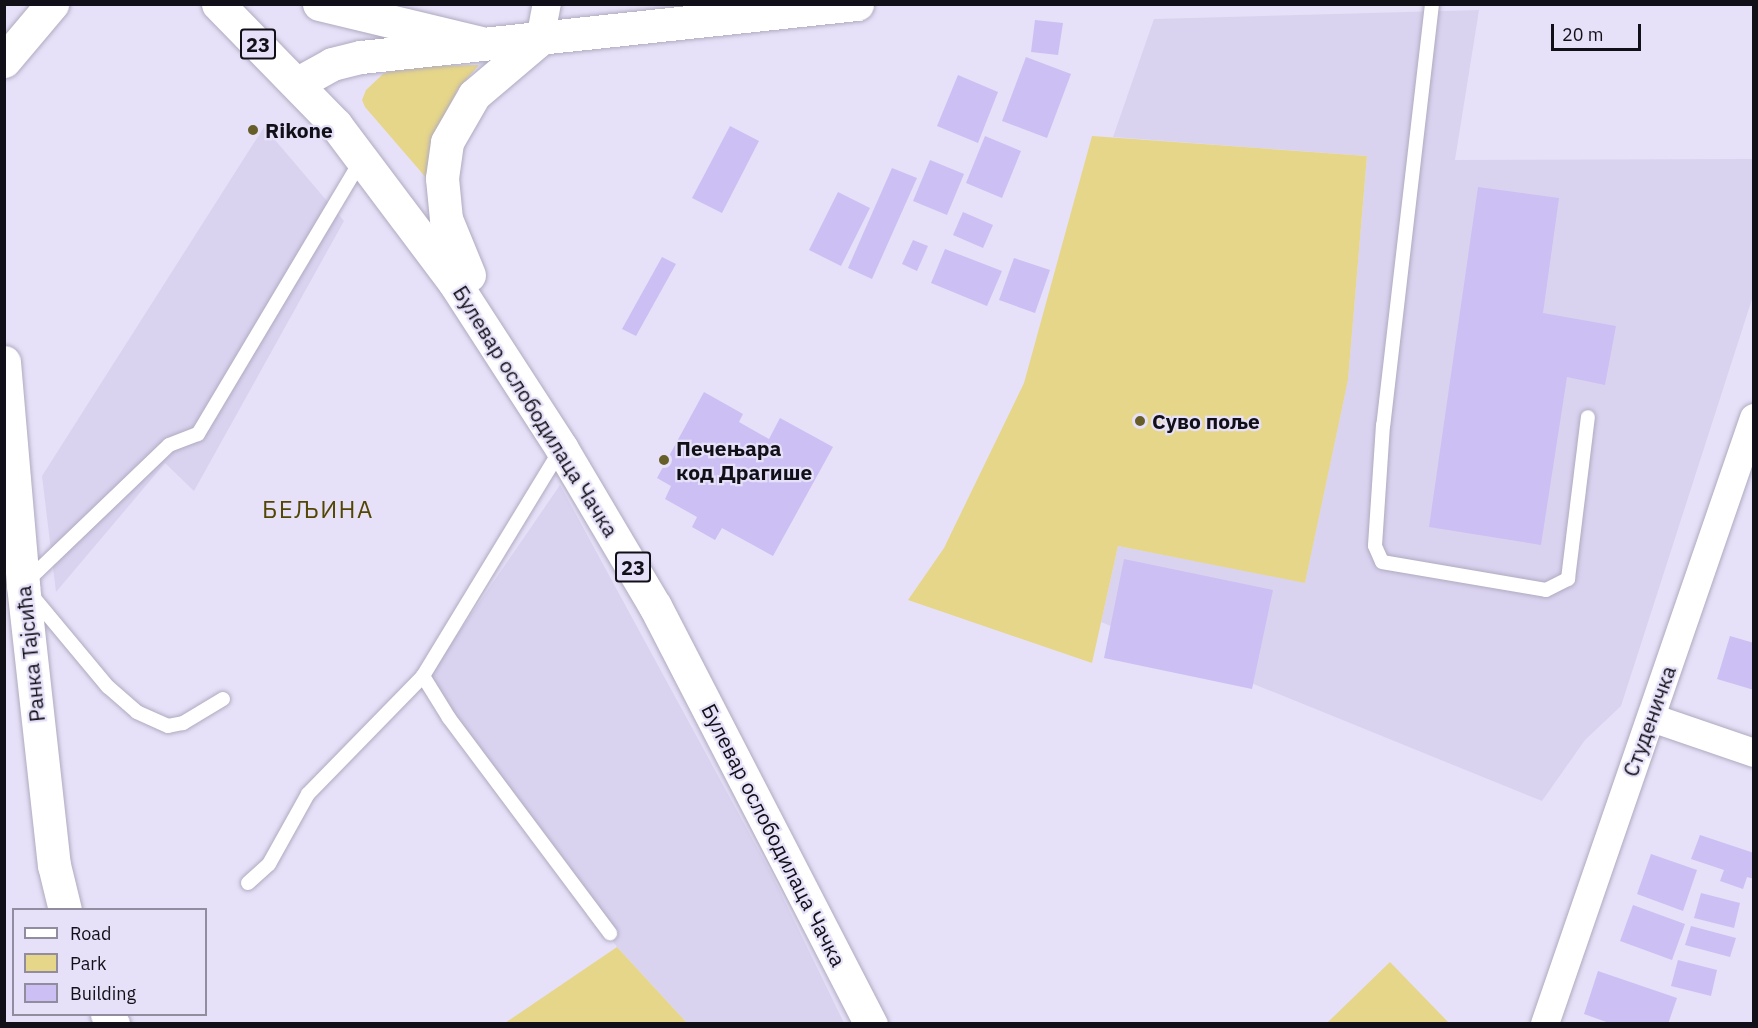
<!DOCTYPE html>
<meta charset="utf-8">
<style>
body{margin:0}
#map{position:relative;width:1758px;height:1028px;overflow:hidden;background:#e6e1f8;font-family:"IBM Plex Sans",sans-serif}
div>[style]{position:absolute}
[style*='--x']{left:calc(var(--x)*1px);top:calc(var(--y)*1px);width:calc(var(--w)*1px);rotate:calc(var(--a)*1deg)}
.built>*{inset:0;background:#dad3f0}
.green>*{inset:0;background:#e6d689}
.building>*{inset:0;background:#ccbff3}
.roads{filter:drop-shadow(0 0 2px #b0aac0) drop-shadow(0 0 2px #b0aac0)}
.service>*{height:14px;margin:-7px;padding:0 7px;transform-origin:7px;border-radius:7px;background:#fff}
.minor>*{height:28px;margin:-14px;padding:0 14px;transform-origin:14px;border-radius:14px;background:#fff}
.tertiary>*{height:33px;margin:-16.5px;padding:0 16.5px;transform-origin:16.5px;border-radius:16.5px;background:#fff}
.secondary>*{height:33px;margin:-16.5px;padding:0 16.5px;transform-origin:16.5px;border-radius:16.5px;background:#fff}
.primary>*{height:33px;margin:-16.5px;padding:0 16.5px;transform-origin:16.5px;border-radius:16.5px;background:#fff}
.dots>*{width:16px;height:16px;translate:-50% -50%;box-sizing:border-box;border:3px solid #e6e1f8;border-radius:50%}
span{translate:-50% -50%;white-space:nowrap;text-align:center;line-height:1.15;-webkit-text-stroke:4.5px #e6e1f8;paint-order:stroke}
.shield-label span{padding:2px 4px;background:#e6e1f8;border:2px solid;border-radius:4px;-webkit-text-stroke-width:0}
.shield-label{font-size:20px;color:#110f17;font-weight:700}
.poi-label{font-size:21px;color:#110f17;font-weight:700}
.left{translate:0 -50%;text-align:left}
.street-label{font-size:21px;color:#110f17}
.quarter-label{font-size:24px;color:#524602;letter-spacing:1.5px}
.frame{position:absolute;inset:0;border:6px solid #110f17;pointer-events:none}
.legend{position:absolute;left:12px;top:908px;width:195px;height:108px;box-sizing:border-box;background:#e6e1f8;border:2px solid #918d9e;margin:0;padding:8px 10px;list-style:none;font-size:18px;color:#110f17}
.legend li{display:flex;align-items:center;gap:12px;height:30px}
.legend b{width:30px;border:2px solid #918d9e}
.scale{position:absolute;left:1551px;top:24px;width:90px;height:27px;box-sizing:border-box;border:3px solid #110f17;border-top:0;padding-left:8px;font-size:18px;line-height:21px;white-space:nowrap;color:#110f17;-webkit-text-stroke:4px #e6e1f8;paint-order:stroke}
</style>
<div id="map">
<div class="built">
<i style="clip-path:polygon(1479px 10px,1455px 160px,1753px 159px,1753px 296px,1621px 706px,1585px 740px,1542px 801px,1101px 622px,1118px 546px,1305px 582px,1348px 379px,1367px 156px,1113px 137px,1154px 19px)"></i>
<i style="clip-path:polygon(264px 127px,344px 221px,194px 491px,165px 463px,56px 592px,42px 476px)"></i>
<i style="clip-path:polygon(560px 485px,772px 875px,844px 1023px,687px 1023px,617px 947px,424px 683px)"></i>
</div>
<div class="green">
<i style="clip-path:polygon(479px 65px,458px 89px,445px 115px,428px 180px,365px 107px,362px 100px,366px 90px,383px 74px,402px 67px)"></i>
<i style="clip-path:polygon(1092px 136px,1367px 156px,1348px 380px,1305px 583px,1118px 546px,1092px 663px,908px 600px,944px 548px,1024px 383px)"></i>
<i style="clip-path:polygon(617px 947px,687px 1023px,505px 1023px)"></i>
<i style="clip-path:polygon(1390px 962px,1449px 1023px,1327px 1023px)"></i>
</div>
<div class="building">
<i style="clip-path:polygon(1035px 20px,1063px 23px,1058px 55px,1031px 52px)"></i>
<i style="clip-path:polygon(1026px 57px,1071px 74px,1047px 138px,1002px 121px)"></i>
<i style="clip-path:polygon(958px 75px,998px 92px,978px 143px,937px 126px)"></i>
<i style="clip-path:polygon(730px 126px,759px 141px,722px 213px,692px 198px)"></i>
<i style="clip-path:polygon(985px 136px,1021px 151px,1002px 198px,966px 183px)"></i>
<i style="clip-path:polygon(930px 160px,964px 174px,947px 215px,913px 201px)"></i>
<i style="clip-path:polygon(892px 168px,917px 178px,872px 279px,848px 268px)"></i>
<i style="clip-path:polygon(1478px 187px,1559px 198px,1543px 313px,1616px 326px,1605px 385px,1567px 377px,1541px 545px,1429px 527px)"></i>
<i style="clip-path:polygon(838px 192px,870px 208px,841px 266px,809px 250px)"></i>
<i style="clip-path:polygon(963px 212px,993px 225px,983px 248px,953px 235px)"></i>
<i style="clip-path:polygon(913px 240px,928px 246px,917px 271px,902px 264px)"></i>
<i style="clip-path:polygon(945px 249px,1002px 271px,987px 306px,931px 283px)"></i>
<i style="clip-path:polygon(662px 257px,676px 264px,636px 336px,622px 329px)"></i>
<i style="clip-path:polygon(1014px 258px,1050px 270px,1035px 313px,999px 300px)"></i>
<i style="clip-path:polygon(704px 392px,743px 414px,739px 422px,769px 439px,780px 418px,833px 447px,773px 556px,722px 528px,715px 540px,692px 527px,697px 517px,665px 499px,671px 486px,657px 478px)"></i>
<i style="clip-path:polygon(1124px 559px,1273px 590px,1252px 689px,1104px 658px)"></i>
<i style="clip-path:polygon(1730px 636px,1754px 643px,1754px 690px,1717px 679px)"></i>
<i style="clip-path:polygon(1700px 835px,1754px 853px,1754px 879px,1747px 877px,1743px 889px,1720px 881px,1724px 870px,1691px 859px)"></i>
<i style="clip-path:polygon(1651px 854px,1697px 870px,1683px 911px,1637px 894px)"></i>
<i style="clip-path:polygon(1701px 893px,1740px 903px,1734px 928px,1694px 918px)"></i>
<i style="clip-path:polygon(1633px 905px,1685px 924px,1672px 960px,1620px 941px)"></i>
<i style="clip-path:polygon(1691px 926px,1736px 938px,1730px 957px,1685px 945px)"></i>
<i style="clip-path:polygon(1678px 960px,1717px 970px,1711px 996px,1671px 986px)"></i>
<i style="clip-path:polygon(1598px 971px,1677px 998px,1668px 1024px,1612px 1024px,1584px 1014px)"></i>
</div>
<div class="roads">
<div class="service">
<i style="--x:1432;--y:4;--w:424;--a:96.6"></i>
<i style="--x:1383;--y:425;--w:121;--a:93.8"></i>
<i style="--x:1375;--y:546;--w:17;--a:66"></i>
<i style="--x:1382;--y:562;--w:166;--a:9.7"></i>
<i style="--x:1546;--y:590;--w:25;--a:-27"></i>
<i style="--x:1568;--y:579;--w:163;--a:-83"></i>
<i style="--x:423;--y:676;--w:49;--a:58.2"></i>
<i style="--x:449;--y:718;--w:269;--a:53.2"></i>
<i style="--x:223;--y:699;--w:47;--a:149"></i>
<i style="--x:183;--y:723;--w:15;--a:169"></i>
<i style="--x:168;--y:726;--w:34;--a:-156"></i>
<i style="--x:137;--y:712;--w:38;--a:-139"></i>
<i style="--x:108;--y:687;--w:133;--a:-129.8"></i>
<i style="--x:23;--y:585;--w:202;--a:-43.8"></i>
<i style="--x:169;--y:445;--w:31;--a:-21"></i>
<i style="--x:198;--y:434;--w:320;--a:-59.2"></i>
<i style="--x:248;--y:883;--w:28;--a:-42"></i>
<i style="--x:269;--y:864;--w:80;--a:-60.9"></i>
<i style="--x:308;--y:794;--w:165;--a:-45.7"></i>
<i style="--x:423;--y:676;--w:263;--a:-58.7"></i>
</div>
<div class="minor">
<i style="--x:540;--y:39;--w:36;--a:-79"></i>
<i style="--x:1652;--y:718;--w:108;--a:18.9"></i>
<i style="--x:1545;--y:1024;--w:641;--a:-70.97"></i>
</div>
<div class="tertiary">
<i style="--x:4;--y:61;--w:75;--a:-49.9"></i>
<i style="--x:4;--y:362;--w:224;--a:85.1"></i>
<i style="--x:23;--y:585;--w:282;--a:83.7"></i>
<i style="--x:54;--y:865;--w:46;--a:76.3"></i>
<i style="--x:107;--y:1014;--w:12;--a:59"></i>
</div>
<div class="secondary">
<i style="--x:298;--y:83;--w:39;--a:-29"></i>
<i style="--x:332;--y:64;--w:30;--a:-14"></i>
<i style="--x:361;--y:57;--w:499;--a:-6.1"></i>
</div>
<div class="primary">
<i style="--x:218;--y:4;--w:169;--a:45.7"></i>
<i style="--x:336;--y:125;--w:196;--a:53.1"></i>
<i style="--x:454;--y:282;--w:199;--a:57.1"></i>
<i style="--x:562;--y:449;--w:182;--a:59.4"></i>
<i style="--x:655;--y:606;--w:471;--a:62.7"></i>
<i style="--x:319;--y:4;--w:167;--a:13.5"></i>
<i style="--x:469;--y:275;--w:61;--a:-112.3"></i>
<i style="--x:446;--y:219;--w:41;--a:-95.6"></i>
<i style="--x:442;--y:178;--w:36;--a:-82"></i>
<i style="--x:447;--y:142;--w:54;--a:-60.1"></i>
<i style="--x:474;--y:95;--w:87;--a:-40.3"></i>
</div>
</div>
<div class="dots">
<i style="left:253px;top:130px;background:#675d29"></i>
<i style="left:1140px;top:421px;background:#675d29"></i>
<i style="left:664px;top:460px;background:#675d29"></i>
</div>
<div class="shield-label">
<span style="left:258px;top:44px">23</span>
<span style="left:633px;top:567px">23</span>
</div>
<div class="poi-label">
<span class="left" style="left:265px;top:130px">Rikone</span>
<span class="left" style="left:1152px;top:421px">Суво поље</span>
<span class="left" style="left:676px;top:460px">Печењара<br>код Драгише</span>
</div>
<div class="street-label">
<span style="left:536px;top:411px;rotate:58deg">Булевар ослободилаца Чачка</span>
<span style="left:30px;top:654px;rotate:-96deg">Ранка Тајсића</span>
<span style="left:1649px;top:721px;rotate:-70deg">Студеничка</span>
<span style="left:774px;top:835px;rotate:63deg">Булевар ослободилаца Чачка</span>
</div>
<div class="quarter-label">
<span style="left:318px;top:510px">БЕЉИНА</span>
</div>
<div class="frame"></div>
<ul class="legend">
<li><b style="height:8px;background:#fff"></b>Road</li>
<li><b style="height:16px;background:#e6d689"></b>Park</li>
<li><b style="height:16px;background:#ccbff3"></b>Building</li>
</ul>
<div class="scale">20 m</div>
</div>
